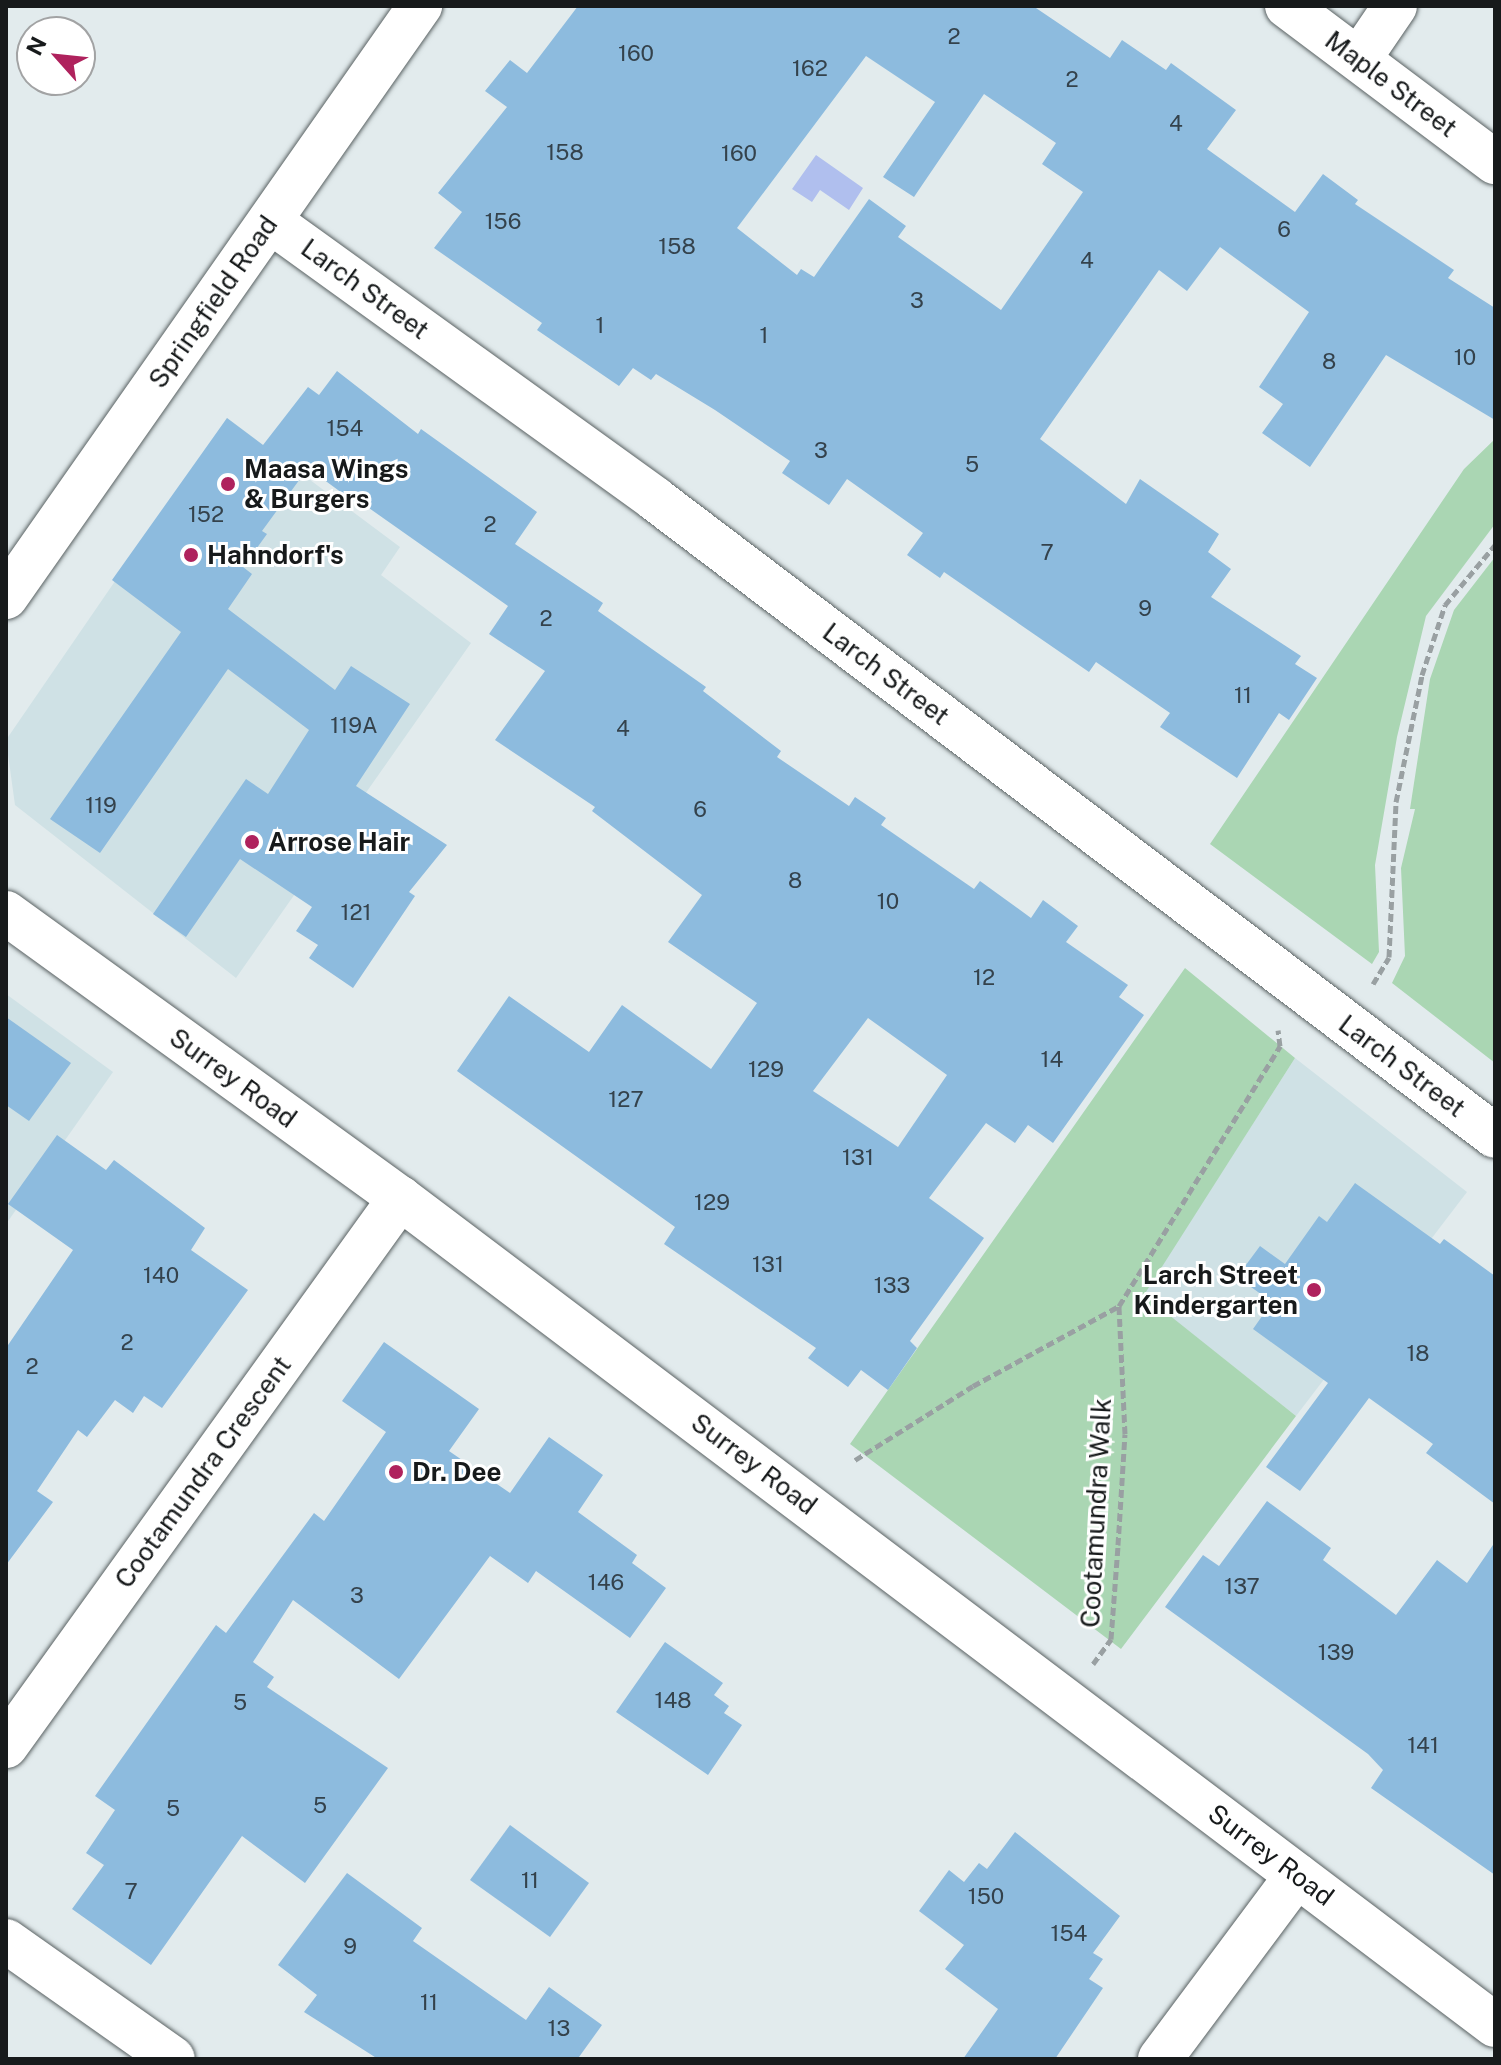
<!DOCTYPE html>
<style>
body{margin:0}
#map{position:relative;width:1501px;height:2065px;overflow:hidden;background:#e2ebed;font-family:"Public Sans",sans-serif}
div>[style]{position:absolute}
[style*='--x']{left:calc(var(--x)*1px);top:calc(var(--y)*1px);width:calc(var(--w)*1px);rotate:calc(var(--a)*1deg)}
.built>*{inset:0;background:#cfe1e5}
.green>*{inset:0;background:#aad6b3}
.water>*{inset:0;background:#b0bfee}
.building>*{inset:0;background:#8dbbde}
.path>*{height:5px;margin-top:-2.5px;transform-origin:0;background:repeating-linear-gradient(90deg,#99a0a2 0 8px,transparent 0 12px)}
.roads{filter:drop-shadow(0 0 2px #5a6263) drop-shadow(0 0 2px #5a6263)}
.minor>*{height:44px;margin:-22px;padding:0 22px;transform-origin:22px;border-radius:22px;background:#fff}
.secondary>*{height:44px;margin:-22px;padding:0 22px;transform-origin:22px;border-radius:22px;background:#fff}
.primary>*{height:44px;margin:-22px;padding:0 22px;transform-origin:22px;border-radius:22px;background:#fff}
.dots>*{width:22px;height:22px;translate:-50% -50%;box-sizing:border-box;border:4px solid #fff;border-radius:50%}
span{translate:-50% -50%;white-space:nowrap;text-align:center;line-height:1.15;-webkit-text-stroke:6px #fff;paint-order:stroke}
.number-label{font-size:22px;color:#34424c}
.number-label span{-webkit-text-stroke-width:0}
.street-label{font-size:26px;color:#171a1b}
.poi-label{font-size:26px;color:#171a1b;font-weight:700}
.left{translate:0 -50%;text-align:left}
.right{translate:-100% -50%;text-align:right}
.frame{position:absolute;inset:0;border:8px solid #171a1b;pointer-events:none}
.north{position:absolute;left:16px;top:16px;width:80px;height:80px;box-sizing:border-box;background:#fff;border:2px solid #a2a3a4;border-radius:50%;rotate:297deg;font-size:22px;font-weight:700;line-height:32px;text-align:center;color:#171a1b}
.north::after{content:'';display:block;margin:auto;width:28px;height:36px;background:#af225d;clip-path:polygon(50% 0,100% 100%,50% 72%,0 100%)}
</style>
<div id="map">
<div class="built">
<i style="clip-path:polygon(227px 418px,400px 547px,381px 575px,471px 643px,236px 978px,15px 805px,6px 740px)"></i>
<i style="clip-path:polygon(6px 994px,113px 1072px,6px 1224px)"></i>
<i style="clip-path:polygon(1295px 1058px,1467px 1192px,1296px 1416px,1143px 1295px)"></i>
</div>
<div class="green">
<i style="clip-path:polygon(1495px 439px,1495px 524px,1426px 616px,1397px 737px,1375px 865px,1379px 952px,1372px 964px,1210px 844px,1464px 469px)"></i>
<i style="clip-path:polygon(1495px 557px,1495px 1063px,1392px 983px,1405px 956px,1401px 868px,1415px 809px,1410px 809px,1430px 679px,1454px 610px)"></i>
<i style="clip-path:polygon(1185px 968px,1295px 1058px,1144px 1295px,1296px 1416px,1121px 1649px,850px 1444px)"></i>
</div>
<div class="water">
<i style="clip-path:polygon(816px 155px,863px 188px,849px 210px,820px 190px,812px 202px,792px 189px)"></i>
</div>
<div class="building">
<i style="clip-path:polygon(evenodd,578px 6px,1033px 6px,1110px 58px,1122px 40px,1166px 70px,1171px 63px,1236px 110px,1207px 149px,1295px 212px,1323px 174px,1358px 200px,1355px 204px,1454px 270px,1448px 278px,1495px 308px,1495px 420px,1386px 355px,1310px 467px,1262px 433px,1283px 404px,1259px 387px,1309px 312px,1220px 247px,1187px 291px,1159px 270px,1040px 439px,1126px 504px,1140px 479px,1219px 534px,1208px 552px,1231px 569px,1211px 597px,1301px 656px,1295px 664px,1317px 678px,1289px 720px,1279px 713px,1237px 778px,1160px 727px,1170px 713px,1096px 662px,1089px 672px,944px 572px,940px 578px,907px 555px,923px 533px,847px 479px,829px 505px,782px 473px,790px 461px,715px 410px,656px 374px,651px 380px,633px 368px,619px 386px,537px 330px,542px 323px,434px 248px,462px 212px,438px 193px,507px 107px,485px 91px,510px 60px,527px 73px,578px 6px,866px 56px,935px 102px,883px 177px,914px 197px,984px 94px,1056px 143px,1042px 164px,1083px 192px,1001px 310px,898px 237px,906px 226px,869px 199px,814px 277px,801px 269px,797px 275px,737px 228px,866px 56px)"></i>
<i style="clip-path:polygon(evenodd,337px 371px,418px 434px,421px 429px,537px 512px,515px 544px,603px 603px,598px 611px,706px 687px,703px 691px,781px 751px,777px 757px,849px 806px,855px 797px,886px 818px,881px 825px,974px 889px,980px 881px,1031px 918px,1043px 900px,1078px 926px,1066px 942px,1128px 985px,1119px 997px,1144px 1015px,1053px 1143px,1028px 1125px,1015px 1143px,986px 1123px,929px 1198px,984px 1238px,910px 1341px,917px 1348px,888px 1390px,861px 1370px,848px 1387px,808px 1358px,816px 1348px,664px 1244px,675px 1227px,457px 1071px,509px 996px,589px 1052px,622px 1005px,711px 1069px,757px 1003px,668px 942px,702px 895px,592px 811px,595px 807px,495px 740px,545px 671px,489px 634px,508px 606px,359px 501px,357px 504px,308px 468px,262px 531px,267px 534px,243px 567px,252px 574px,228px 609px,335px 690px,351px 666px,410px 704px,356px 786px,447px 845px,409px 892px,415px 896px,353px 988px,309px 958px,318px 945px,296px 931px,312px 907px,240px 859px,186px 937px,153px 914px,246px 779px,268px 794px,309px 730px,228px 669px,100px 853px,50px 819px,181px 632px,112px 580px,227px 418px,263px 445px,308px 387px,319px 395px,337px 371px,868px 1018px,947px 1075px,898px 1147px,813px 1091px,868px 1018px)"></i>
<i style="clip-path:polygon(6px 1017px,71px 1063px,29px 1121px,6px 1105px)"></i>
<i style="clip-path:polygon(57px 1135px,106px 1170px,114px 1160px,205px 1228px,191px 1250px,248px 1290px,162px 1408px,144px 1396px,133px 1413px,115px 1400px,87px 1437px,78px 1430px,37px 1491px,53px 1502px,6px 1565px,6px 1348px,73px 1250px,8px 1204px)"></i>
<i style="clip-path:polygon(1355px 1183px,1440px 1244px,1444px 1239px,1495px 1276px,1495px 1504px,1426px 1453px,1433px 1444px,1369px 1398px,1300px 1491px,1266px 1467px,1328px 1383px,1253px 1329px,1272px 1302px,1237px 1277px,1260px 1246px,1285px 1264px,1319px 1216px,1327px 1222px)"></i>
<i style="clip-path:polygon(384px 1342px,479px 1409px,449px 1451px,510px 1493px,549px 1437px,603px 1475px,578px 1512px,637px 1555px,632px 1563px,666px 1588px,630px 1638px,536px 1571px,528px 1583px,490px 1556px,399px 1679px,293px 1600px,253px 1662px,274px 1677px,267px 1687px,388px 1768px,305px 1883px,242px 1836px,151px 1965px,72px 1909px,104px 1865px,86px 1853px,115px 1810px,95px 1796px,216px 1625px,226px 1633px,314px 1513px,324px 1521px,386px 1432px,342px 1401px)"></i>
<i style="clip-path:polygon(1267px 1501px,1331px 1548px,1323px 1560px,1396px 1615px,1437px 1560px,1467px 1583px,1495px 1542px,1495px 1875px,1371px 1788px,1383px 1770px,1368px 1754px,1165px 1607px,1203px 1555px,1219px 1566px)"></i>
<i style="clip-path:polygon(665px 1642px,723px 1683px,714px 1695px,729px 1706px,724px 1713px,742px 1725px,708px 1775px,616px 1712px)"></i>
<i style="clip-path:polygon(510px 1825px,589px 1883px,550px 1937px,470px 1880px)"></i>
<i style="clip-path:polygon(1015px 1832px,1120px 1916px,1093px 1953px,1103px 1959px,1089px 1979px,1103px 1988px,1055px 2059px,963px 2059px,998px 2009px,945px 1969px,964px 1945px,919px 1911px,949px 1870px,964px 1882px,979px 1863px,987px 1869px)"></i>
<i style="clip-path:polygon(347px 1873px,422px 1928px,413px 1941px,526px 2020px,549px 1987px,602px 2025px,579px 2057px,583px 2059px,378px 2059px,304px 2012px,317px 1995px,278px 1965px)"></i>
</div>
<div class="path">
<i style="--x:1373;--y:984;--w:31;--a:-59"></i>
<i style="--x:1389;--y:957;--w:155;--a:-87.4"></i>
<i style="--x:1396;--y:802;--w:130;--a:-78.4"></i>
<i style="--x:1422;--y:675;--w:74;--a:-71.8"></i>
<i style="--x:1445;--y:605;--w:78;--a:-50.2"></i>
<i style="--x:855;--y:1460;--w:139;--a:-32.1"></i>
<i style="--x:973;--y:1386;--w:166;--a:-28.7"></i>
<i style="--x:1093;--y:1664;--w:31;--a:-54"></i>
<i style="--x:1111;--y:1639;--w:94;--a:-85.7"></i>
<i style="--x:1118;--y:1545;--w:111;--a:-86.4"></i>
<i style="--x:1125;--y:1434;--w:128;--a:-92.7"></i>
<i style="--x:1119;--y:1306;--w:306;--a:-58.2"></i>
<i style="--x:1280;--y:1046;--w:16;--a:-97"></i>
</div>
<div class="roads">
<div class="minor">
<i style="--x:1287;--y:6;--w:260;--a:36.9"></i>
<i style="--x:1359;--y:59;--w:64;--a:-55.8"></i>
<i style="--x:270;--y:221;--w:475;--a:35.8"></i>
<i style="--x:655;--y:499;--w:1054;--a:37.17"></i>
<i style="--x:6;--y:1746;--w:675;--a:-54.28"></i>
<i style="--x:6;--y:1941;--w:204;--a:35.2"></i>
<i style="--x:1160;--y:2059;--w:229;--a:-53.3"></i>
</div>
<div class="secondary">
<i style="--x:6;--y:597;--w:722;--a:-54.99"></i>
</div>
<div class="primary">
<i style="--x:6;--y:913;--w:486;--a:35.9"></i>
<i style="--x:400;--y:1198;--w:1372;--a:37.06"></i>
</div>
</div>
<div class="dots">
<i style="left:228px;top:484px;background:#af225d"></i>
<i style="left:191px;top:555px;background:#af225d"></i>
<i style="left:252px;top:842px;background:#af225d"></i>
<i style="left:1314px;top:1290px;background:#af225d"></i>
<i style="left:396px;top:1472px;background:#af225d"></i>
</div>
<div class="number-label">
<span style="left:954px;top:37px">2</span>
<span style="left:636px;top:54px">160</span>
<span style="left:810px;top:69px">162</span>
<span style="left:1072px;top:80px">2</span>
<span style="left:1176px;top:124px">4</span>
<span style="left:565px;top:153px">158</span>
<span style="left:739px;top:154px">160</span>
<span style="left:503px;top:222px">156</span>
<span style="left:1284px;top:230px">6</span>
<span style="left:677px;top:247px">158</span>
<span style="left:1087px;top:261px">4</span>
<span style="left:917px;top:301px">3</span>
<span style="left:600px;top:326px">1</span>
<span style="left:764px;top:336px">1</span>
<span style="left:1465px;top:358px">10</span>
<span style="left:1329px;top:362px">8</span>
<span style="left:345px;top:429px">154</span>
<span style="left:821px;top:451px">3</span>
<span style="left:972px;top:465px">5</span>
<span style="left:206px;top:515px">152</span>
<span style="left:490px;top:525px">2</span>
<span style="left:1047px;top:553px">7</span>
<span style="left:1145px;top:609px">9</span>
<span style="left:546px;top:619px">2</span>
<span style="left:1243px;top:696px">11</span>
<span style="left:354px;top:726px">119A</span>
<span style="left:623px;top:729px">4</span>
<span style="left:101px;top:806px">119</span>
<span style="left:700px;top:810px">6</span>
<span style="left:795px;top:881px">8</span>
<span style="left:888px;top:902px">10</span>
<span style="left:356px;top:913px">121</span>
<span style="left:984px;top:978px">12</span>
<span style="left:1052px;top:1060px">14</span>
<span style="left:766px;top:1070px">129</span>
<span style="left:626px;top:1100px">127</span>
<span style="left:858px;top:1158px">131</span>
<span style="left:712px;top:1203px">129</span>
<span style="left:768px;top:1265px">131</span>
<span style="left:161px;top:1276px">140</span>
<span style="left:892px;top:1286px">133</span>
<span style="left:127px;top:1343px">2</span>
<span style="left:1418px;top:1354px">18</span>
<span style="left:32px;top:1367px">2</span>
<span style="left:606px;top:1583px">146</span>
<span style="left:1242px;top:1587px">137</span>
<span style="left:357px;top:1596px">3</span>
<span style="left:1336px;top:1653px">139</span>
<span style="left:673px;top:1701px">148</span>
<span style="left:240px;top:1703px">5</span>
<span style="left:1423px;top:1746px">141</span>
<span style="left:320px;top:1806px">5</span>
<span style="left:173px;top:1809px">5</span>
<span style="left:530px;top:1881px">11</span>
<span style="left:131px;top:1892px">7</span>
<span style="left:986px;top:1897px">150</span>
<span style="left:1069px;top:1934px">154</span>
<span style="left:350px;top:1947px">9</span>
<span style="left:429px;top:2003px">11</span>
<span style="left:559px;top:2029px">13</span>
</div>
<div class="street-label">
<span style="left:1391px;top:84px;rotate:37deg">Maple Street</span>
<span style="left:365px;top:289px;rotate:36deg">Larch Street</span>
<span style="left:213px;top:302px;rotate:-55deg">Springfield Road</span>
<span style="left:886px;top:674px;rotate:37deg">Larch Street</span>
<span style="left:1402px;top:1066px;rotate:37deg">Larch Street</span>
<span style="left:233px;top:1078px;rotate:36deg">Surrey Road</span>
<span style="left:754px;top:1464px;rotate:37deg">Surrey Road</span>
<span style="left:203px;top:1472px;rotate:-54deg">Cootamundra Crescent</span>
<span style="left:1096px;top:1513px;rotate:-87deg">Cootamundra Walk</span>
<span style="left:1271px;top:1855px;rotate:37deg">Surrey Road</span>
</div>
<div class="poi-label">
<span class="left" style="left:244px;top:484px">Maasa Wings<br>&amp; Burgers</span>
<span class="left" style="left:207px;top:555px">Hahndorf's</span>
<span class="left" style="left:268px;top:842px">Arrose Hair</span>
<span class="right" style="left:1298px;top:1290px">Larch Street<br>Kindergarten</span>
<span class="left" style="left:412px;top:1472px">Dr. Dee</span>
</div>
<div class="frame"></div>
<div class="north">N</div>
</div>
